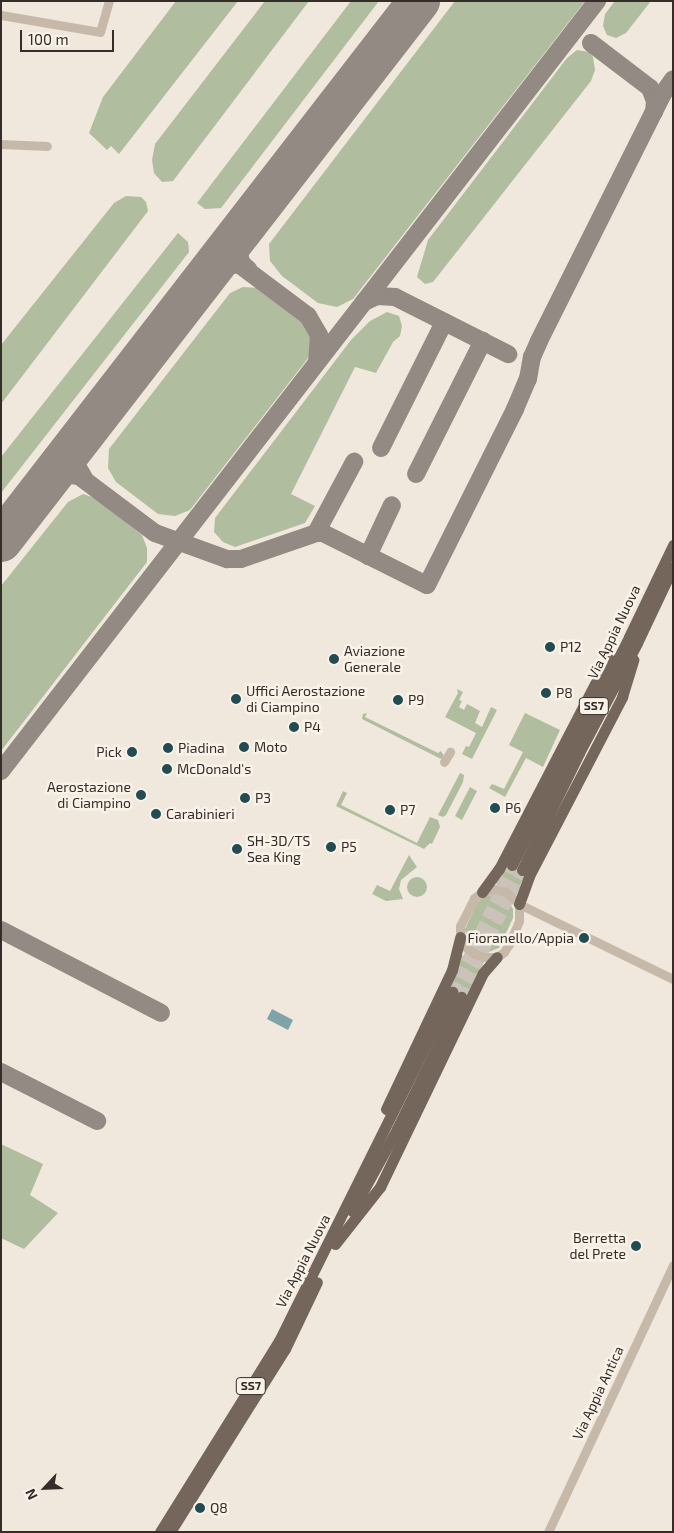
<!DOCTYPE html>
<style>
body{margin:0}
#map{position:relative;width:674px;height:1533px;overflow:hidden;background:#f0e8dd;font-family:"Exo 2",sans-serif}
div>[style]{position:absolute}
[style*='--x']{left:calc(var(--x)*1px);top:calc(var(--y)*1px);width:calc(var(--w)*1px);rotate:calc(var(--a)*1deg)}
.green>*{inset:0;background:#b0bd9e}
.round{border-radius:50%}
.water>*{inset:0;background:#7ea4aa}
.taxiway>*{height:18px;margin:-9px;padding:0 9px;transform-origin:9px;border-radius:9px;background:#928a83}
.runway>*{height:42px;margin:-21px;padding:0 21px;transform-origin:21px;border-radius:21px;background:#928a83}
.major-tunnel>*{height:11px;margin-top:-5.5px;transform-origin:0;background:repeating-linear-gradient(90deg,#cbc3b9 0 11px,transparent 0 16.5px)}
.minor>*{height:9px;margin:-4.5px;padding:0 4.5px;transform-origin:4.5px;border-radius:4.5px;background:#c7b9aa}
.major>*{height:11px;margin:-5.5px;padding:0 5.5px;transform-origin:5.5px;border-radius:5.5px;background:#75665b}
.dots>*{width:14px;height:14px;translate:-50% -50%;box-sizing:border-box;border:2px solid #f8f2e8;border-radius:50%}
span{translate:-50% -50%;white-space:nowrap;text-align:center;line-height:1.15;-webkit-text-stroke:5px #f8f2e8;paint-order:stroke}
.shield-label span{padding:1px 4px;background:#f8f2e8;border:1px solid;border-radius:4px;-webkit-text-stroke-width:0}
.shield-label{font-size:12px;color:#352d29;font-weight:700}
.street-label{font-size:14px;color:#352d29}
.poi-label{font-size:14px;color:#352d29}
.left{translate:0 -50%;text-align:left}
.right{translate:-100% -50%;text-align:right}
.frame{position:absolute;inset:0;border:2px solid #352d29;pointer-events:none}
.north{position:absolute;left:20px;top:1463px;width:50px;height:50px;-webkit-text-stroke:4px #f8f2e8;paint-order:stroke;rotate:245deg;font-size:14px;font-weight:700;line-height:20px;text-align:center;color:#352d29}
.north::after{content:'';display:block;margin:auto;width:18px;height:22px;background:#352d29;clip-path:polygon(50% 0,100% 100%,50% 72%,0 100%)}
.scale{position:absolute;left:20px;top:30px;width:94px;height:22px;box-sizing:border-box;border:2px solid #352d29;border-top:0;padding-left:6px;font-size:15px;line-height:18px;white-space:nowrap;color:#352d29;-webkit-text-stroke:4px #f8f2e8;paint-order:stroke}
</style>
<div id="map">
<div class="green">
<i style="clip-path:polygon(176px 1px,238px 1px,119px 154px,111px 146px,107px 150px,89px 133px,103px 97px)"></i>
<i style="clip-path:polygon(265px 1px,309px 1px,173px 181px,162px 182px,154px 173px,152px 160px,155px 144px)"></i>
<i style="clip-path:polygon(351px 1px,379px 1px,221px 208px,205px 209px,197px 203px)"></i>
<i style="clip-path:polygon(455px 1px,585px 1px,353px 299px,337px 307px,318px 303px,282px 276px,270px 261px,269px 244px)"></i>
<i style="clip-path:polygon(615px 1px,651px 1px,626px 33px,616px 38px,607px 35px,603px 26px,605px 14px)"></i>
<i style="clip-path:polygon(577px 50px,589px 52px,593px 57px,595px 70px,591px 81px,433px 282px,425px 284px,417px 277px,428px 240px,567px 58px)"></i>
<i style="clip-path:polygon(126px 196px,141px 197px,146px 202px,148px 211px,1px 404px,1px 345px,114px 203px)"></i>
<i style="clip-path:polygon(178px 233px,188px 242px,189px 252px,1px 493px,1px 457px)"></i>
<i style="clip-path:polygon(243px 287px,258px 288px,303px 319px,311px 336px,312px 353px,190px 510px,175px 516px,158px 514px,116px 482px,108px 468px,109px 449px,230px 293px)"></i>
<i style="clip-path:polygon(387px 312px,399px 316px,402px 326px,400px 336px,393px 342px,376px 373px,355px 367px,291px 494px,315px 506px,305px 523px,235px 547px,223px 542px,214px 532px,215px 518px,351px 340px,370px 321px)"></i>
<i style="clip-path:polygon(83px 494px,98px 499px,142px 535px,147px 548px,147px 562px,1px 751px,1px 586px,68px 502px)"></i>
<i style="clip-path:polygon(457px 689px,463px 692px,459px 700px,462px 701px,459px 707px,464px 710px,467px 704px,480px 711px,475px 723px,482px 727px,491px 707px,497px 710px,472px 759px,462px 754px,466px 746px,469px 747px,476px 733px,445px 717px,458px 693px)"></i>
<i style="clip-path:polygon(367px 713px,365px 717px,438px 753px,441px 751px,444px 756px,441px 759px,362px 719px,363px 714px)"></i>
<i style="clip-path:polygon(525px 713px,560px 730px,543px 767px,526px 758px,505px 797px,489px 788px,492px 784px,504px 789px,523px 752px,509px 745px)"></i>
<i style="clip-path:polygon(460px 773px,464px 775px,463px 782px,446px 815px,443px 817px,438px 815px)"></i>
<i style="clip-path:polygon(470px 787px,477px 791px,462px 820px,455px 816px)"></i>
<i style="clip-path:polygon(343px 791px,347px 793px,341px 805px,417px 843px,430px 817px,438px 820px,440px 827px,432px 844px,430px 843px,424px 849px,336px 806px)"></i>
<i style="clip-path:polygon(409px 855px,417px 867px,401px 880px,399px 889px,403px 899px,386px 901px,372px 894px,377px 885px,390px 891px)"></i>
<i style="clip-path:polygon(507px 864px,525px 873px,517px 893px,495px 883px)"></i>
<i class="round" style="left:407px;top:877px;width:20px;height:20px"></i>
<i style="clip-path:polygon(492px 895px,501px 896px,508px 901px,513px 909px,513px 918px,499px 948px,486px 953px,477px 952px,467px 943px,465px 929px,477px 903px,483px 897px)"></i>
<i style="clip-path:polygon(461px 955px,483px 965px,466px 998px,447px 990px)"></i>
<i style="clip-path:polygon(1px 1144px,43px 1164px,30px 1195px,58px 1213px,24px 1249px,1px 1238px)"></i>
</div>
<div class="water">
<i style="clip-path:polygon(272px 1009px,293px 1020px,288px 1030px,267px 1019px)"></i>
</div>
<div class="taxiway">
<i style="--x:591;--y:43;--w:74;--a:37.3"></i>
<i style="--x:650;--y:88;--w:14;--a:69"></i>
<i style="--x:655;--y:101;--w:11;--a:95"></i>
<i style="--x:243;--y:228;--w:10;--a:114"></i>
<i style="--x:239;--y:237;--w:15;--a:94"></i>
<i style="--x:238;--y:252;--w:13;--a:72"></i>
<i style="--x:242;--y:264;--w:8;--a:40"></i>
<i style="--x:207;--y:275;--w:22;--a:-30"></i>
<i style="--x:226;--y:264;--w:14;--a:4"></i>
<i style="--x:240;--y:265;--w:85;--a:36.9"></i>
<i style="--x:308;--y:316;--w:22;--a:60"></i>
<i style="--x:319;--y:335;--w:26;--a:94"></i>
<i style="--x:364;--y:302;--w:14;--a:-25"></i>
<i style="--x:377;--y:296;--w:18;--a:3"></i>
<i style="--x:395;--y:297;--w:127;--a:26.8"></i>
<i style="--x:381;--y:448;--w:141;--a:-63.4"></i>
<i style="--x:416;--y:474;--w:149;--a:-63.3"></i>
<i style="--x:84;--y:478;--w:14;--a:-120"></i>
<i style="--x:77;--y:466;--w:13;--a:-99"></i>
<i style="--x:75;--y:453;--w:21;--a:-65"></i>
<i style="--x:43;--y:487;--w:11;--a:-45"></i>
<i style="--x:51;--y:479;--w:13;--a:-23"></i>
<i style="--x:63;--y:474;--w:16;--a:7"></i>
<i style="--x:79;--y:476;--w:95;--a:36.9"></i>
<i style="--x:155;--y:533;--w:77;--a:19.9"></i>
<i style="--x:227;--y:559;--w:14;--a:0"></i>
<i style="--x:241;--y:559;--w:79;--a:-19.1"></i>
<i style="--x:316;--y:533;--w:7;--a:0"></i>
<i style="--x:323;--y:533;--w:116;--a:26.6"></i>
<i style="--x:427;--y:585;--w:197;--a:-63.4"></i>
<i style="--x:515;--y:409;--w:33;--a:-67"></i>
<i style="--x:528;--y:379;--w:22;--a:-80"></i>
<i style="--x:532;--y:357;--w:17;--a:-66"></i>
<i style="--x:539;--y:341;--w:275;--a:-63.4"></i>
<i style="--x:662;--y:95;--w:19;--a:-55"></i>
<i style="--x:316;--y:533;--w:81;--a:-61.8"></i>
<i style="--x:368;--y:556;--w:56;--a:-64.8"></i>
<i style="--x:1;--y:771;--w:974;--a:-52.26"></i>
<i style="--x:1;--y:930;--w:180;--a:27.4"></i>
<i style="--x:1;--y:1072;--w:108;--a:27"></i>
</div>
<div class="runway">
<i style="--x:1;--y:541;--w:683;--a:-52.26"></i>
</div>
<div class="major-tunnel">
<i style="--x:452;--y:992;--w:140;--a:-64.7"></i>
<i style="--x:461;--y:997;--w:141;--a:-64.3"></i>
</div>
<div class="minor">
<i style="--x:1;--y:15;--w:100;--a:9.7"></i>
<i style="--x:100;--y:32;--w:32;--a:-74"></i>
<i style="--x:1;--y:144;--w:46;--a:2.5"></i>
<i style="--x:444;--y:762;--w:12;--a:-59"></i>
<i style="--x:495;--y:889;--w:11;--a:15"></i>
<i style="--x:506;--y:892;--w:18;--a:43"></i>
<i style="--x:519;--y:904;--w:17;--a:90"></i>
<i style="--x:519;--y:921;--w:25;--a:113"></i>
<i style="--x:509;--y:944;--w:9;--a:122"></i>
<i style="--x:504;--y:952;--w:9;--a:144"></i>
<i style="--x:497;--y:957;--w:13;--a:180"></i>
<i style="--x:484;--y:957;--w:10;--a:-163"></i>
<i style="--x:474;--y:954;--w:13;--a:-141"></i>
<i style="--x:464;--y:946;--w:10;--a:-114"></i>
<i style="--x:460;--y:937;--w:11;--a:-90"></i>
<i style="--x:460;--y:926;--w:31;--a:-63"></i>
<i style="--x:474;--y:898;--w:10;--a:-37"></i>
<i style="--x:482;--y:892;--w:13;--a:-13"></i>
<i style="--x:519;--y:904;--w:171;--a:26"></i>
<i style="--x:548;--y:1532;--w:295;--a:-64.9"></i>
</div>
<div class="major">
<i style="--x:512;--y:865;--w:256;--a:-62.8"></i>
<i style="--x:629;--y:637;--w:102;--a:-64.4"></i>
<i style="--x:522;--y:870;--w:130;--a:-64"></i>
<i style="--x:579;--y:753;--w:124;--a:-62.2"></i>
<i style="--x:637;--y:643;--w:84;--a:-64.7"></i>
<i style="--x:482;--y:892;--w:29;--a:-54"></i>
<i style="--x:499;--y:869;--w:208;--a:-62.6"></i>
<i style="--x:595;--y:684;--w:31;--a:-57"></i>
<i style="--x:519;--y:904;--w:30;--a:-70"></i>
<i style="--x:529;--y:876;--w:202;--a:-62.5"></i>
<i style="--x:622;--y:697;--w:39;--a:-73"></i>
<i style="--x:386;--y:1109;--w:154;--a:-64.6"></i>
<i style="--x:452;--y:970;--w:34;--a:-76"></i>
<i style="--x:352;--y:1211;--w:94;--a:-61.2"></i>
<i style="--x:397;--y:1129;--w:147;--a:-64.1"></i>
<i style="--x:335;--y:1244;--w:73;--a:-51.7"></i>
<i style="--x:380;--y:1187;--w:237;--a:-64.3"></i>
<i style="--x:483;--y:973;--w:21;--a:-49"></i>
<i style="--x:160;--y:1532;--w:225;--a:-58.1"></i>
<i style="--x:279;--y:1341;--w:390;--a:-63.6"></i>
<i style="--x:170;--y:1532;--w:216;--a:-57.9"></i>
<i style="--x:285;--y:1349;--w:74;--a:-64.5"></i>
</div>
<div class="dots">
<i style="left:550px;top:647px;background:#224b52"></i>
<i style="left:334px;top:659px;background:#224b52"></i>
<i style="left:546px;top:693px;background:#224b52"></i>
<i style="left:236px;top:699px;background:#224b52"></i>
<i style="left:398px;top:700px;background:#224b52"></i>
<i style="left:294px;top:727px;background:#224b52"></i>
<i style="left:244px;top:747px;background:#224b52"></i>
<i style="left:168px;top:748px;background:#224b52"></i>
<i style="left:132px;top:752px;background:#224b52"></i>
<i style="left:167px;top:769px;background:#224b52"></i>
<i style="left:141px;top:795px;background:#224b52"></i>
<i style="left:245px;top:798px;background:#224b52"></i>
<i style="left:495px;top:808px;background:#224b52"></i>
<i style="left:390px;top:810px;background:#224b52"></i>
<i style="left:156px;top:814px;background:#224b52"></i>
<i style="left:331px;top:847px;background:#224b52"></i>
<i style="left:237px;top:849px;background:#224b52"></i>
<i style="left:584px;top:938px;background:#224b52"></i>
<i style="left:636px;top:1246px;background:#224b52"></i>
<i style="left:200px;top:1508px;background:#224b52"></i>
</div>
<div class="shield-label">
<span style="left:594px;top:706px">SS7</span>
<span style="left:251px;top:1386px">SS7</span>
</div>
<div class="street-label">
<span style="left:614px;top:632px;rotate:-64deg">Via Appia Nuova</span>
<span style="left:303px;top:1261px;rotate:-63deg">Via Appia Nuova</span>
<span style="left:598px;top:1393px;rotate:-65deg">Via Appia Antica</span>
</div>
<div class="poi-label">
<span class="left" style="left:560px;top:647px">P12</span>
<span class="left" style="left:344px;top:659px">Aviazione<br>Generale</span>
<span class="left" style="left:246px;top:699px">Uffici Aerostazione<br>di Ciampino</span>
<span class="left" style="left:556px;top:693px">P8</span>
<span class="left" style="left:408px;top:700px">P9</span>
<span class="left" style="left:304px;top:727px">P4</span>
<span class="left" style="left:254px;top:747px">Moto</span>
<span class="left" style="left:178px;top:748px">Piadina</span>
<span class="right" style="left:122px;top:752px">Pick</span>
<span class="left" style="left:177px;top:769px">McDonald's</span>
<span class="right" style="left:131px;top:795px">Aerostazione<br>di Ciampino</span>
<span class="left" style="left:255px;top:798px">P3</span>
<span class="left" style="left:505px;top:808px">P6</span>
<span class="left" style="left:400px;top:810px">P7</span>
<span class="left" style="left:166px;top:814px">Carabinieri</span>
<span class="left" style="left:247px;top:849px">SH-3D/TS<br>Sea King</span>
<span class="left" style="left:341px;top:847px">P5</span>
<span class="right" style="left:574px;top:938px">Fioranello/Appia</span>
<span class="right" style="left:626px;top:1246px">Berretta<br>del Prete</span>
<span class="left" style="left:210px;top:1508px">Q8</span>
</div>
<div class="frame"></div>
<div class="north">N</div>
<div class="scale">100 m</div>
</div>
